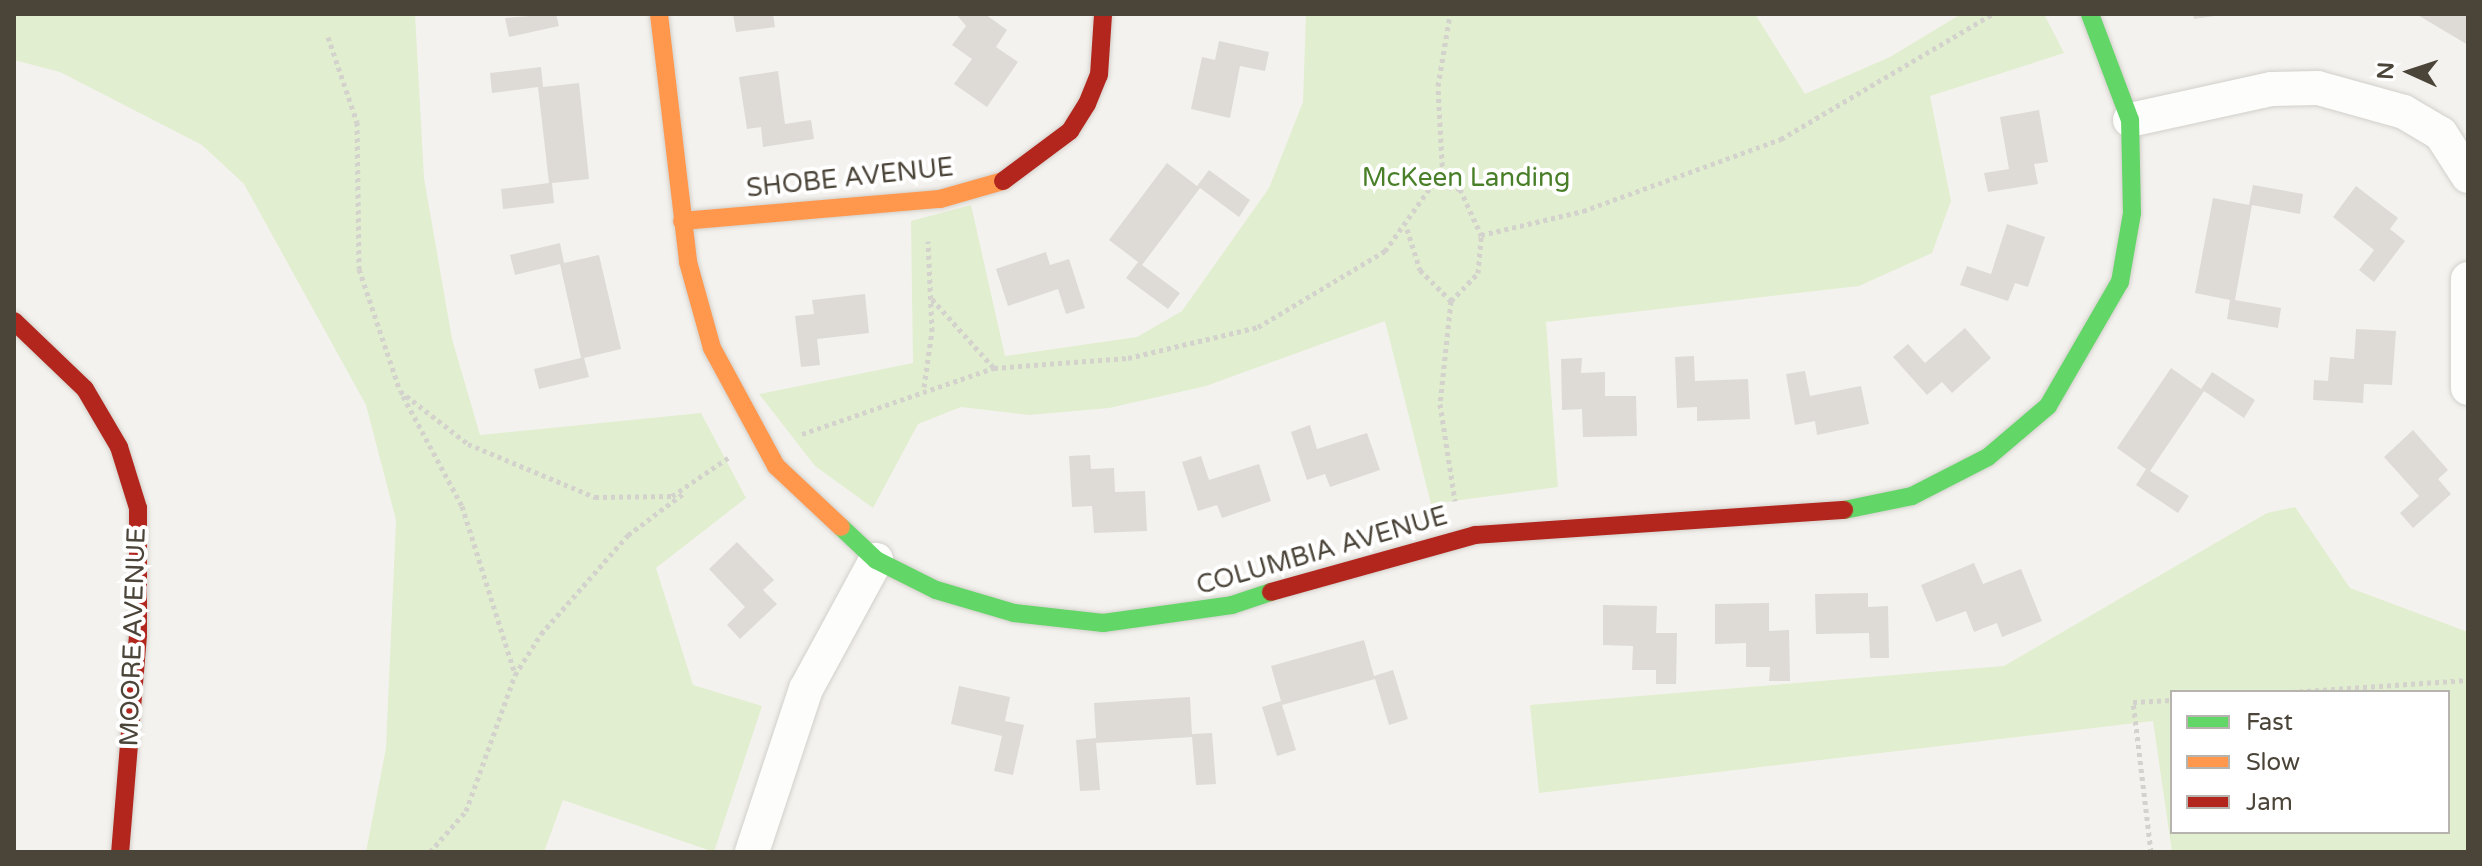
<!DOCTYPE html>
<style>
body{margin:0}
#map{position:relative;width:2482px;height:866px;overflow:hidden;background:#f4f2ee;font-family:"Varela Round",sans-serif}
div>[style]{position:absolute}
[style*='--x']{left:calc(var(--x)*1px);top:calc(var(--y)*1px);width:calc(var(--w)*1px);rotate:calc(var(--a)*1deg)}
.green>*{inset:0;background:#e1eecf}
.building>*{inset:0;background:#dedbd6}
.path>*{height:5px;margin-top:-2.5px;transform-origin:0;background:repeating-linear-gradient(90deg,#d3d2cc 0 4px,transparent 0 8px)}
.roads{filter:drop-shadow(0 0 2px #d2d0cb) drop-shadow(0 0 2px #d2d0cb)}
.street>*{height:34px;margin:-17px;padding:0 17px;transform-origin:17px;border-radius:17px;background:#fdfdfc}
.fast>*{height:18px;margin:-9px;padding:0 9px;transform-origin:9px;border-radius:9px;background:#63d668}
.slow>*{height:18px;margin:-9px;padding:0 9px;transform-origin:9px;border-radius:9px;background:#ff974d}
.jam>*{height:18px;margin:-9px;padding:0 9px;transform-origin:9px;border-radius:9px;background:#b3261e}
span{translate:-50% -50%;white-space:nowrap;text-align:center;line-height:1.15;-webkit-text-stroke:8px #fff;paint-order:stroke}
.street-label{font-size:26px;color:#4b4439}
.park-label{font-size:26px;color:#4a7f2a}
.frame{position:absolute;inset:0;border:16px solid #4b4439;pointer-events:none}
.legend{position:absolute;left:2170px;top:690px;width:280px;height:144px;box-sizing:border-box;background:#fff;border:2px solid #b7b4b0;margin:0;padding:10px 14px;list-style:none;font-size:24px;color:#4b4439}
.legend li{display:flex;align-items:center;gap:16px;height:40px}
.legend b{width:40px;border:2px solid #b7b4b0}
.north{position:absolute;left:2370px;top:32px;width:80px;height:80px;-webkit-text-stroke:6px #fff;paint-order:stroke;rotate:273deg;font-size:22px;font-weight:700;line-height:32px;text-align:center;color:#4b4439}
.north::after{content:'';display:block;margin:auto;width:28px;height:36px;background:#4b4439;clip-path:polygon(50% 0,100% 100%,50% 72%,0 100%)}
</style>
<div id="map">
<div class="green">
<i style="clip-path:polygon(14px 14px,415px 14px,424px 178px,452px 339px,480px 435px,701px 413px,746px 498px,656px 568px,693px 685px,762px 706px,714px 852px,563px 800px,544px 852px,366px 852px,386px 748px,396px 520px,366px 405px,244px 184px,202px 145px,60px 72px,14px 60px)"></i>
<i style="clip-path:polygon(1306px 14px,1755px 14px,1805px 94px,1890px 57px,1961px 14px,2044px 14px,2064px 53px,1930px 96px,1951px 201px,1932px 253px,1859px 286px,1546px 322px,1558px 487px,1431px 504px,1385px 321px,1206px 386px,1109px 408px,1029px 415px,961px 407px,918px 424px,873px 508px,815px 466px,759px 394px,913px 363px,911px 221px,971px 205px,1005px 356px,1137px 337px,1182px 311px,1269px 188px,1303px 102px)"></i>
<i style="clip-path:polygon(evenodd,2295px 507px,2350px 588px,2468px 632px,2468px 852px,2172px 852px,2153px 721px,1539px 793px,1530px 705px,2004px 666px,2267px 513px,2295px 507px,2448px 692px,2448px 832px,2172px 832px,2172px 692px,2448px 692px)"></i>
</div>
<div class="building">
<i style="clip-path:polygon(556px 14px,559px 26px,509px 37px,505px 18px)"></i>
<i style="clip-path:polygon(733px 14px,773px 14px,775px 27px,736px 32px)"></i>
<i style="clip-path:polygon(956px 14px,985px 14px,1007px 30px,996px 47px,1018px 62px,987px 107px,954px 84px,972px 59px,952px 45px,966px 26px)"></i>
<i style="clip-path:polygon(2193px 14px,2214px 14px,2214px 16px,2194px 19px)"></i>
<i style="clip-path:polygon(2416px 14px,2468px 14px,2468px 45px,2448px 33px)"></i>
<i style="clip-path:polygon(1219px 41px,1269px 52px,1265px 71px,1240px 66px,1230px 118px,1191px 109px,1202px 57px,1215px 60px)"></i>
<i style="clip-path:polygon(541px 67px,543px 87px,579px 83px,589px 179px,552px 183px,554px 203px,503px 209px,501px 189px,549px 183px,538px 87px,492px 93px,490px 73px)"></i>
<i style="clip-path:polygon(778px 71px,785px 124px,811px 120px,814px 139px,763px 147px,761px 127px,747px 129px,739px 77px)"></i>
<i style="clip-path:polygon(2039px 110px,2048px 162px,2034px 164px,2038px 184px,1988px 192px,1984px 173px,2009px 169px,2000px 117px)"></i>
<i style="clip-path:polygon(1167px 163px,1197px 186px,1209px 170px,1250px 200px,1239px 217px,1200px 188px,1142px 265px,1180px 293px,1168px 309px,1126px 278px,1138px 262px,1109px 240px)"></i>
<i style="clip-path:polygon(2253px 185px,2303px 194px,2300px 214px,2252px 205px,2235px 300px,2281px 308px,2278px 328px,2227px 319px,2230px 300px,2195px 293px,2213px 198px,2249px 205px)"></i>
<i style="clip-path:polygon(2356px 186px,2398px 218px,2390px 229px,2405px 241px,2374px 282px,2359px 270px,2374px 250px,2333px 217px)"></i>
<i style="clip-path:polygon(2007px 224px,2045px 237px,2028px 287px,2015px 283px,2008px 301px,1960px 285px,1967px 266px,1991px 274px)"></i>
<i style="clip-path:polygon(560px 243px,564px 263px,599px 255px,621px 349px,584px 358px,589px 377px,539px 389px,534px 369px,581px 358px,560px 264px,515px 275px,510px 255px)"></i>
<i style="clip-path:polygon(1046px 252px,1050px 265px,1069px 259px,1085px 308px,1066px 314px,1058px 289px,1008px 306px,996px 269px)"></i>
<i style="clip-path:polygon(865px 294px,869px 333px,817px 339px,820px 365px,801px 367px,795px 316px,814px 314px,812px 300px)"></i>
<i style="clip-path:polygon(1965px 328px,1991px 358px,1952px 393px,1942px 382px,1927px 395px,1893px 357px,1908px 344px,1925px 363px)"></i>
<i style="clip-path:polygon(2356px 329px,2396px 331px,2392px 385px,2364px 384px,2363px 403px,2313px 400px,2314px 380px,2328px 381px,2330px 357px,2354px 359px)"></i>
<i style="clip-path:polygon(1694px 356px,1695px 381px,1748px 379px,1750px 419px,1697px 421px,1697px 407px,1677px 408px,1675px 357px)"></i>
<i style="clip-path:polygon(1582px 358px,1581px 373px,1605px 372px,1605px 396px,1636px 396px,1637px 436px,1583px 437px,1582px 409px,1562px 410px,1561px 359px)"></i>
<i style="clip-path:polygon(2171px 368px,2201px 389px,2212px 372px,2255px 400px,2244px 418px,2204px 391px,2150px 471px,2189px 496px,2178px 513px,2136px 485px,2146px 469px,2117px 448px)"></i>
<i style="clip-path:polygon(1805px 371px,1810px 396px,1861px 386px,1869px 424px,1817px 435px,1815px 421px,1795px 425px,1786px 374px)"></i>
<i style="clip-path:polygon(1310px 425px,1317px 449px,1367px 433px,1380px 470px,1330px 487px,1325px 474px,1307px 480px,1291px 432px)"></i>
<i style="clip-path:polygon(2413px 430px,2448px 470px,2438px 479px,2451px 494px,2413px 528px,2400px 513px,2419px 496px,2384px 457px)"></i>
<i style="clip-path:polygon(1090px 455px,1091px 469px,1114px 468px,1115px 492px,1145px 491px,1147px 531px,1094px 533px,1092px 506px,1072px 507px,1069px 456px)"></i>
<i style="clip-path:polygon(1201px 456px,1209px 480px,1259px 464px,1271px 501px,1222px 518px,1217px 505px,1198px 511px,1182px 462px)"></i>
<i style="clip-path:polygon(737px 542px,774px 580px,763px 590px,777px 604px,740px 639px,727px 625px,745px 607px,709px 569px)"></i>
<i style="clip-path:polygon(1974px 563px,1983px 584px,2021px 569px,2042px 621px,2002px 637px,1997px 623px,1974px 632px,1966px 611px,1936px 622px,1921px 585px)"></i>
<i style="clip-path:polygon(1868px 593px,1868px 607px,1888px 606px,1889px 658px,1870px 658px,1869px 633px,1816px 634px,1815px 594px)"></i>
<i style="clip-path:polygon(1769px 603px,1769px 631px,1789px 630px,1790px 681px,1769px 681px,1770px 667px,1746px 667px,1746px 643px,1715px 644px,1715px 604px)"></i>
<i style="clip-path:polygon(1603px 605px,1657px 606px,1656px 633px,1677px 633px,1676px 684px,1656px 684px,1656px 670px,1632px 670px,1633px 646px,1603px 645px)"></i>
<i style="clip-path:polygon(1364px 640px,1374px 676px,1393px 670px,1408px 719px,1389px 725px,1375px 679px,1282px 705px,1296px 750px,1277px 756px,1262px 707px,1281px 701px,1271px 666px)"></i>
<i style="clip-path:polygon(959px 686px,1010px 697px,1005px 721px,1024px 725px,1013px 775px,994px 771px,1002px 736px,951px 724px)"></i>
<i style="clip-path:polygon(1190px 697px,1192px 734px,1212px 733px,1216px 784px,1196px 785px,1192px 737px,1146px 740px,1096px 743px,1100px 790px,1080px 791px,1076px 740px,1096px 738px,1094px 703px)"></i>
</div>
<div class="path">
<i style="--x:328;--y:37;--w:90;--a:71.2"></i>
<i style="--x:357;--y:122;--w:147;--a:89.2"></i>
<i style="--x:359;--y:269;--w:129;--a:71.4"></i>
<i style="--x:400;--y:391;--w:86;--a:37.9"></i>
<i style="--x:468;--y:444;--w:138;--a:22.7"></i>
<i style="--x:595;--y:497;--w:77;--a:-0.7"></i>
<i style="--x:672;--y:496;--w:68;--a:-34.2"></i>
<i style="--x:1443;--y:182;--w:96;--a:-93"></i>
<i style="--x:1438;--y:86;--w:73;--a:-80.5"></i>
<i style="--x:1407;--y:229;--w:43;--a:72.4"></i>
<i style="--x:1420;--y:270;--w:44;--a:45"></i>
<i style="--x:1451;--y:301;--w:104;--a:96.1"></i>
<i style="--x:1440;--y:404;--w:98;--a:81.2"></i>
<i style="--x:932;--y:299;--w:93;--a:48.1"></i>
<i style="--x:1451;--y:301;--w:39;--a:-46"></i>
<i style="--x:1478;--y:273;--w:38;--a:-85"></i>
<i style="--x:924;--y:387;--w:57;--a:-81.9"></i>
<i style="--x:932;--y:331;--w:90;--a:-92.5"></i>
<i style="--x:403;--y:396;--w:125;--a:61.8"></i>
<i style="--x:462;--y:506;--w:176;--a:72.5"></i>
<i style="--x:802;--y:434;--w:203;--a:-19"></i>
<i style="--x:994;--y:368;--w:134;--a:-4.3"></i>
<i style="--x:1128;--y:358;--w:134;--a:-13.4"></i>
<i style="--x:1258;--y:327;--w:148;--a:-30.9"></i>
<i style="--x:1385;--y:251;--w:81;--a:-54.5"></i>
<i style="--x:1432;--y:185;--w:28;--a:8"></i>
<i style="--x:1460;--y:189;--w:51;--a:65.5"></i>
<i style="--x:1481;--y:235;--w:105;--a:-13.2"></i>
<i style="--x:1583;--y:211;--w:211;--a:-20"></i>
<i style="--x:1781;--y:139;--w:245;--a:-30.6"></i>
<i style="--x:2291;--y:692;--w:177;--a:-3.9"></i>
<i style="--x:430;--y:852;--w:55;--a:-48.7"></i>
<i style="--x:466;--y:811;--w:145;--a:-70.2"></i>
<i style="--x:515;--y:675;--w:49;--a:-57.6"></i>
<i style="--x:541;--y:634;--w:132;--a:-48.7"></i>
<i style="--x:628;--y:535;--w:70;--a:-36.9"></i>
<i style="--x:2151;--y:852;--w:151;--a:-96.8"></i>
<i style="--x:2133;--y:702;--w:39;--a:-3"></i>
</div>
<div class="roads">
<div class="street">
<i style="--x:2130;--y:120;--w:144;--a:-12.4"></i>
<i style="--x:2271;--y:89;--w:47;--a:-1.2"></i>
<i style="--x:2318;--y:88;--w:89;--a:15.6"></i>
<i style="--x:2404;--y:112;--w:43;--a:30.7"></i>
<i style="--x:2441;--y:134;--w:50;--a:57.3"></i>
<i style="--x:2468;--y:279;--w:109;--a:90"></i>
<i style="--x:752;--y:852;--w:172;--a:-71.7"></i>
<i style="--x:806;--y:689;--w:147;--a:-61.5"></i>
</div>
<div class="fast">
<i style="--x:1844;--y:510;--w:69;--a:-11.6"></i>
<i style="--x:1912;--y:496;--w:85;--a:-27.2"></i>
<i style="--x:1988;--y:457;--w:79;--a:-40.4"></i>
<i style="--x:2048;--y:406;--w:143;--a:-59.9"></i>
<i style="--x:2120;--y:282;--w:70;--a:-80.1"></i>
<i style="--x:2132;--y:213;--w:93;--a:-91.2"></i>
<i style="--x:2130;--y:120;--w:113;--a:-110.7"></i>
<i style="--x:841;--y:527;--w:48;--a:43.3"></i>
<i style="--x:876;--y:560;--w:67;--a:26.6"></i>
<i style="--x:936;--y:590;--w:81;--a:16.4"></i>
<i style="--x:1014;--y:613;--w:90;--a:6.4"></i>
<i style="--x:1103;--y:623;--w:130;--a:-7.9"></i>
<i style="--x:1232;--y:605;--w:41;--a:-18.4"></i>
</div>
<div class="slow">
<i style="--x:659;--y:14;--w:250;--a:83.3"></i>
<i style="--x:688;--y:262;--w:89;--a:74.4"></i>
<i style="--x:712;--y:348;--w:134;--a:61.5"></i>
<i style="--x:776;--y:466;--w:89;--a:43.2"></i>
<i style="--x:682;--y:221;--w:259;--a:-4.9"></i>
<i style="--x:940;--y:199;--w:66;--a:-15.9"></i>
</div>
<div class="jam">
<i style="--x:1003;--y:181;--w:84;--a:-36.7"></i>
<i style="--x:1070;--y:131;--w:32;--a:-58"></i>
<i style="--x:1087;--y:104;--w:31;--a:-68"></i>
<i style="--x:1099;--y:75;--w:61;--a:-86.2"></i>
<i style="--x:14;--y:321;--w:98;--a:43.8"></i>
<i style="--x:85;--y:389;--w:67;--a:59.6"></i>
<i style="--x:119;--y:447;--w:64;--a:72.7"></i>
<i style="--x:138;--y:508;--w:127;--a:90"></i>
<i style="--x:138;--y:635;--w:218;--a:94.7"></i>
<i style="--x:1271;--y:592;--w:212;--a:-15.6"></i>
<i style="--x:1475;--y:535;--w:370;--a:-3.9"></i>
</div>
</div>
<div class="street-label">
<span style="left:850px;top:178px;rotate:-6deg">SHOBE AVENUE</span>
<span style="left:1322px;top:551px;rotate:-16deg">COLUMBIA AVENUE</span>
<span style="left:133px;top:637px;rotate:-88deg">MOORE AVENUE</span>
</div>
<div class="park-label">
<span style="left:1466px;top:178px">McKeen Landing</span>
</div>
<div class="frame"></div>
<ul class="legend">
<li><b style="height:10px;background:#63d668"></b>Fast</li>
<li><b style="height:10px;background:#ff974d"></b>Slow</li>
<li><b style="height:10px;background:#b3261e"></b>Jam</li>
</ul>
<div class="north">N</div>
</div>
